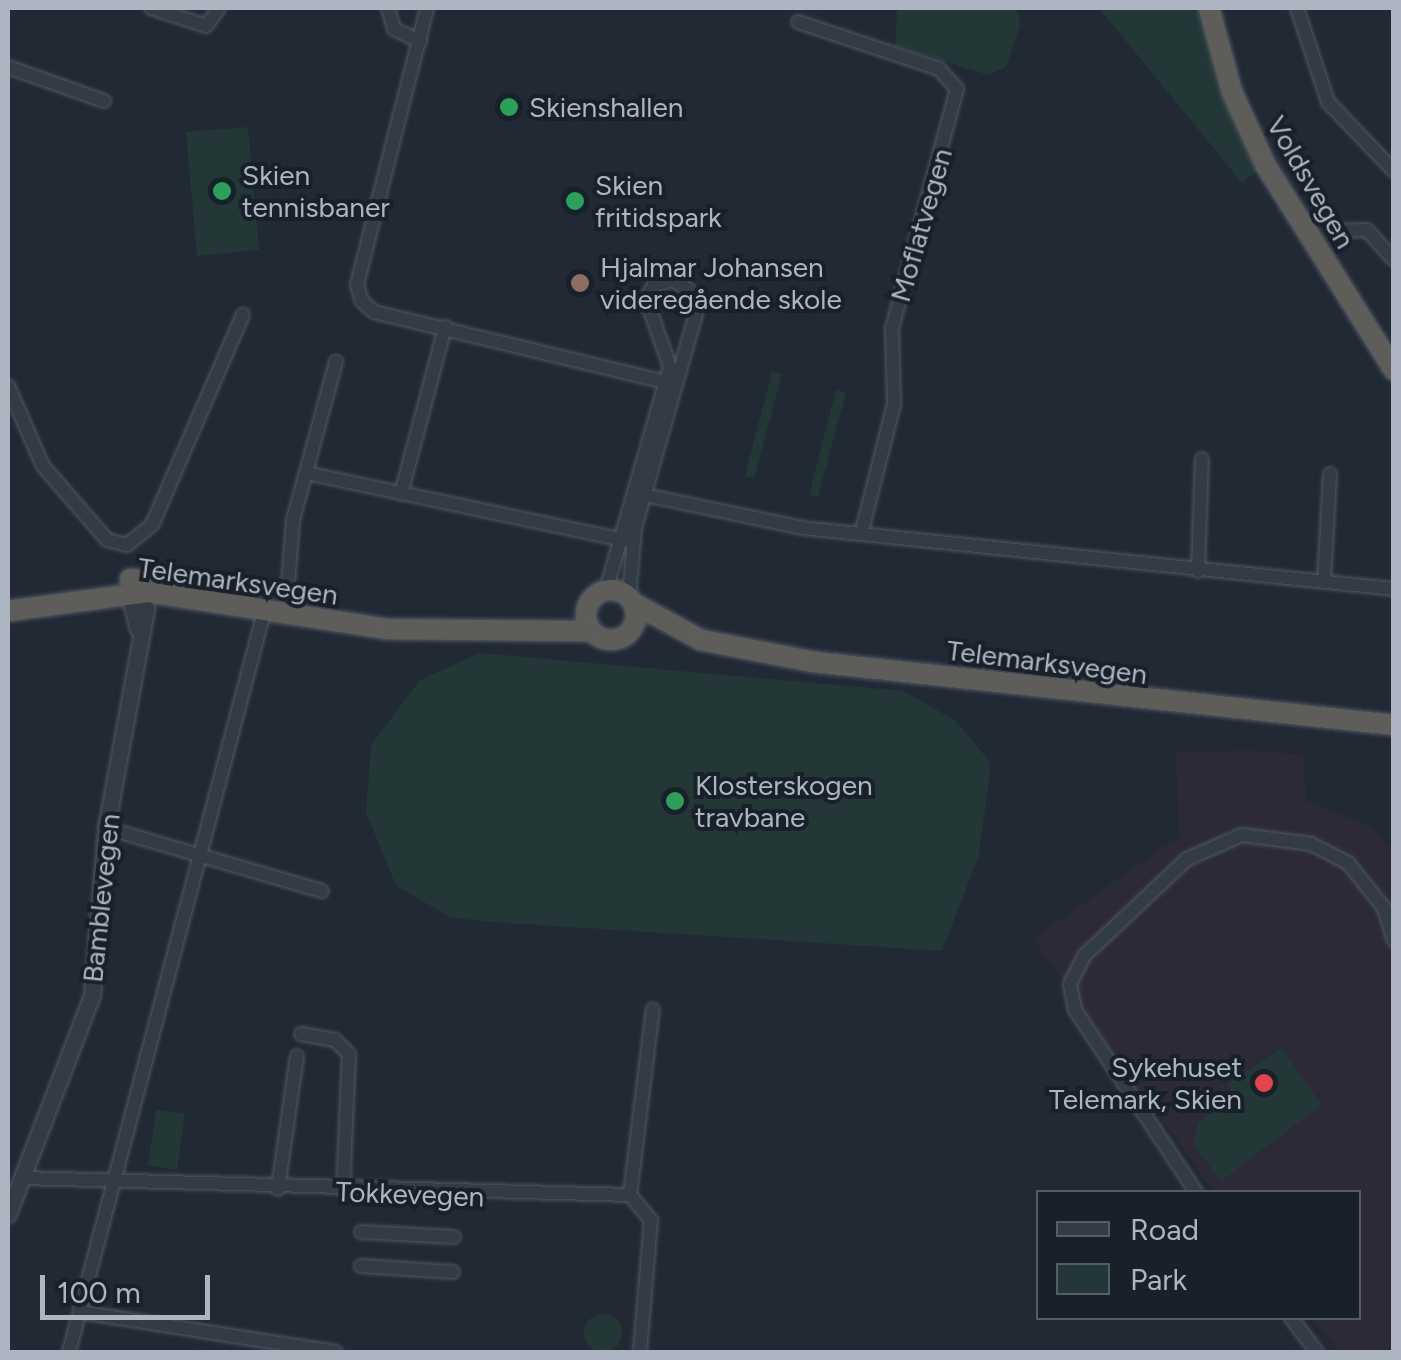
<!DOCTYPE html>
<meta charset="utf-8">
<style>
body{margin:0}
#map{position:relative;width:1401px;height:1360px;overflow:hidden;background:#202934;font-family:Figtree,sans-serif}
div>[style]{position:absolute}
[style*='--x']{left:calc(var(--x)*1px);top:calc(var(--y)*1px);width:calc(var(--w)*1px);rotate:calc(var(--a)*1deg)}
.medical>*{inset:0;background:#2c2a37}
.green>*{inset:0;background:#243737}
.round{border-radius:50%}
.roads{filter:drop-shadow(0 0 2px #505863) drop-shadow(0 0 2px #505863)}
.minor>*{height:12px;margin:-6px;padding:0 6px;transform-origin:6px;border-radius:6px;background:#333b45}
.tertiary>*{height:15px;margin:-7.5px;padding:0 7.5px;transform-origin:7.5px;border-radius:7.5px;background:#333b45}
.trunk>*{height:20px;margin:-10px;padding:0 10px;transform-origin:10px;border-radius:10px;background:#5e5d5a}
.trunk>.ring{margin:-10px;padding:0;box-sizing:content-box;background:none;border:20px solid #5e5d5a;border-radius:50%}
.dots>*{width:28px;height:28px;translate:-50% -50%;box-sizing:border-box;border:5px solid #182029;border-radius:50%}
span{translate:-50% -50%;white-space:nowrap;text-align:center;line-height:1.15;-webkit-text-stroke:8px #182029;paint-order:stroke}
.poi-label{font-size:28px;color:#adb5c2}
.left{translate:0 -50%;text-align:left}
.right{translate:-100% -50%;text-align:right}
.street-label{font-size:28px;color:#adb5c2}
.frame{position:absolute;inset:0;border:10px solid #adb5c2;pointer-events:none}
.legend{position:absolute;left:1036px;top:1190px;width:325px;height:130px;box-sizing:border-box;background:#182029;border:2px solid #545c66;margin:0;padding:12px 18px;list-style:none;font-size:30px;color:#adb5c2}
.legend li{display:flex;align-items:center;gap:20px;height:50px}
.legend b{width:50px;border:2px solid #545c66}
.scale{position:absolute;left:40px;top:1275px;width:170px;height:45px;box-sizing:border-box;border:5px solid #adb5c2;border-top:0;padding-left:12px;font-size:30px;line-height:35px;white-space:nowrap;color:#adb5c2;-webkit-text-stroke:8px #182029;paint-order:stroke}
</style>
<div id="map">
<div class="medical">
<i style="clip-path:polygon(1247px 750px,1304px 755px,1306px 801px,1369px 826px,1393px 850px,1393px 1352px,1339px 1352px,1312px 1318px,1358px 1318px,1358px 1192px,1214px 1192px,1033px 939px,1179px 836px,1176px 753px)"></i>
</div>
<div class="green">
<i style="clip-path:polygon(897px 8px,1016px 8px,1020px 25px,1006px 67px,988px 75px,895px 46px)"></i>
<i style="clip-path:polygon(1099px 8px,1216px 8px,1230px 69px,1270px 161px,1242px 183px)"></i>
<i style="clip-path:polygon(248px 127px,259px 250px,197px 256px,186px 132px)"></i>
<i style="clip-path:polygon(772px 371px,782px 374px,754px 479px,745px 476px)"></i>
<i style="clip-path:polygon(836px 390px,846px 392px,818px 497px,809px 495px)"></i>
<i style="clip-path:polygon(480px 653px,904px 691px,956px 721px,991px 763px,979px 855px,942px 951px,479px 921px,450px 917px,396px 886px,366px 812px,371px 745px,420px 680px)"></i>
<i style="clip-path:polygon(1281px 1048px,1322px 1105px,1221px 1181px,1193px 1144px,1198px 1123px,1235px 1096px,1227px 1085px)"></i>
<i style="clip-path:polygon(156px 1110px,185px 1114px,177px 1170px,148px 1165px)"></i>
<i class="round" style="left:584px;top:1314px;width:38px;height:38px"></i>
</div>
<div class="roads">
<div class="minor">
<i style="--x:151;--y:8;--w:58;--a:18.1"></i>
<i style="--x:206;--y:26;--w:22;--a:-54"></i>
<i style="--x:388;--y:8;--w:22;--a:74"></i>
<i style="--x:394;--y:29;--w:29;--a:25"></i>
<i style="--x:427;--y:8;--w:286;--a:104.2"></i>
<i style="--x:357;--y:285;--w:17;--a:73"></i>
<i style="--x:362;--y:301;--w:16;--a:43"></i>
<i style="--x:374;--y:312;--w:308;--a:13.5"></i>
<i style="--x:1297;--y:8;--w:99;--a:71.7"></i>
<i style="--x:1328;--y:102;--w:95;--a:46.3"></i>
<i style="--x:798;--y:22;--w:149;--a:18.4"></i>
<i style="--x:939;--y:69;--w:27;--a:48"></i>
<i style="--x:957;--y:89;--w:248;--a:105.2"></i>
<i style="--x:892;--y:328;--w:76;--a:88.5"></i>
<i style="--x:894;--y:404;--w:134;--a:104.2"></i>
<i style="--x:8;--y:67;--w:102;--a:19.5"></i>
<i style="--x:1337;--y:231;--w:30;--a:-2"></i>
<i style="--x:1367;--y:230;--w:40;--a:48"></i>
<i style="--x:8;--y:386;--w:87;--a:66.4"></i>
<i style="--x:43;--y:466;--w:98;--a:49.1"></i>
<i style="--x:107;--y:540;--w:21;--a:14"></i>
<i style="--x:127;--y:545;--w:32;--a:-39"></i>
<i style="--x:152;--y:525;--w:229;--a:-66.6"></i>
<i style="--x:306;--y:473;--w:330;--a:11.9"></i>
<i style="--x:635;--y:493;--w:171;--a:11.8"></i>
<i style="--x:802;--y:528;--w:595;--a:5.88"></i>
<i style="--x:401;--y:494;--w:173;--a:-75.2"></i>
<i style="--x:1198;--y:571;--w:112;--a:-88"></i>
<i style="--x:1324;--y:581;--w:107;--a:-86.8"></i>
<i style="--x:606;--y:590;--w:232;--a:-74"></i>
<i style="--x:670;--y:367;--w:72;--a:-109.4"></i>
<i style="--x:646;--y:299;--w:16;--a:-60"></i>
<i style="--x:654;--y:285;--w:20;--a:-15"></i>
<i style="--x:673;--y:280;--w:19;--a:32"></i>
<i style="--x:689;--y:290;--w:25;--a:74"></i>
<i style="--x:696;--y:314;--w:223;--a:105.9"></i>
<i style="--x:635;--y:528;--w:69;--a:95"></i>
<i style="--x:287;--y:597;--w:77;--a:-85.5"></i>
<i style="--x:293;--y:520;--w:164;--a:-74.8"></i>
<i style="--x:106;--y:828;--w:225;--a:16.3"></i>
<i style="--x:301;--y:1034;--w:35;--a:10"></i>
<i style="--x:335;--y:1040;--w:20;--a:45"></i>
<i style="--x:349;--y:1054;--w:136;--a:92.5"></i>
<i style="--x:22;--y:1178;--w:608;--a:1.6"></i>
<i style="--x:630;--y:1195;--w:33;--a:50"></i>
<i style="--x:651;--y:1220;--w:132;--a:94.8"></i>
<i style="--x:278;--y:1189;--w:134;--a:-81.9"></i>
<i style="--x:1196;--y:1192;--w:219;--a:-123.6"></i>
<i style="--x:1075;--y:1010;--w:26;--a:-101"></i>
<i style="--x:1070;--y:984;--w:31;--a:-63"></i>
<i style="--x:1084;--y:956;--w:141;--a:-43.3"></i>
<i style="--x:1187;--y:859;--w:60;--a:-23.6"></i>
<i style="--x:1242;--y:835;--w:70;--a:7.4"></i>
<i style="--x:1311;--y:844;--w:42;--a:27.2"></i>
<i style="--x:1348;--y:863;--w:58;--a:51.3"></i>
<i style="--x:1384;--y:908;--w:34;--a:73"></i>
<i style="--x:630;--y:1195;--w:187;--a:-83"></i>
<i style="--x:361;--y:1232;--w:93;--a:3.1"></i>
<i style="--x:361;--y:1266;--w:92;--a:3.7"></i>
<i style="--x:80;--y:1312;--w:259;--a:8.9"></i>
<i style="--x:1291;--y:1318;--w:43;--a:52.6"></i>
<i style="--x:69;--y:1352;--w:761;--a:-75.23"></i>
</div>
<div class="tertiary">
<i style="--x:8;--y:1214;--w:235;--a:-69"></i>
<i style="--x:92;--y:995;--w:168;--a:-85.2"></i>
<i style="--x:106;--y:828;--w:223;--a:-79.6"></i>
<i style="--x:146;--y:609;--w:31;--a:-103"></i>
<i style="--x:139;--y:579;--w:16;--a:128"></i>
<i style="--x:129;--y:592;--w:37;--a:77"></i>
</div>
<div class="trunk">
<i style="--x:1209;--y:8;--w:87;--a:74.7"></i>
<i style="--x:1232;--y:92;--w:81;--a:65.3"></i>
<i style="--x:1266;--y:166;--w:241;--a:57.9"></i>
<i style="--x:130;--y:579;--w:116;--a:6.9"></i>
<i class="ring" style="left:586px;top:590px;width:30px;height:30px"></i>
<i style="--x:633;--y:603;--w:77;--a:28.6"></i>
<i style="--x:701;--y:640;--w:115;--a:11"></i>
<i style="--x:814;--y:662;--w:583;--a:6.2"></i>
<i style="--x:8;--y:611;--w:141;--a:-7.7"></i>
<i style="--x:148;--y:592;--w:241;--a:8.8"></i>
<i style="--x:386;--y:629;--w:205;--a:0.6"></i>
</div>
</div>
<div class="dots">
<i style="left:509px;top:107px;background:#2e9e5b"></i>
<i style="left:222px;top:191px;background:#2e9e5b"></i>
<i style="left:575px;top:201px;background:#2e9e5b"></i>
<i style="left:580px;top:283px;background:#8d6e63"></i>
<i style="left:675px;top:801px;background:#2e9e5b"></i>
<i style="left:1264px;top:1083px;background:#e0444e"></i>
</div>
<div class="poi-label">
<span class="left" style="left:529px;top:107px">Skienshallen</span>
<span class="left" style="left:242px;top:191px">Skien<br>tennisbaner</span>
<span class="left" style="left:595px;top:201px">Skien<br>fritidspark</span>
<span class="left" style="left:600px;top:283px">Hjalmar Johansen<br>videregående skole</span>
<span class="left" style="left:695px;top:801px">Klosterskogen<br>travbane</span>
<span class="right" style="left:1242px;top:1083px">Sykehuset<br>Telemark, Skien</span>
</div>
<div class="street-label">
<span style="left:1311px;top:182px;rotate:60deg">Voldsvegen</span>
<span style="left:921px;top:225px;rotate:-74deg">Moflatvegen</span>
<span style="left:238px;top:581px;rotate:8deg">Telemarksvegen</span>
<span style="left:1047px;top:662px;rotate:7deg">Telemarksvegen</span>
<span style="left:101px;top:898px;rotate:-84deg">Bamblevegen</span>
<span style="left:410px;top:1194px;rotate:2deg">Tokkevegen</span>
</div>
<div class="frame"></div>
<ul class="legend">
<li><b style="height:12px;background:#333b45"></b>Road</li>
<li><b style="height:28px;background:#243737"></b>Park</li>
</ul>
<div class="scale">100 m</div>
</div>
